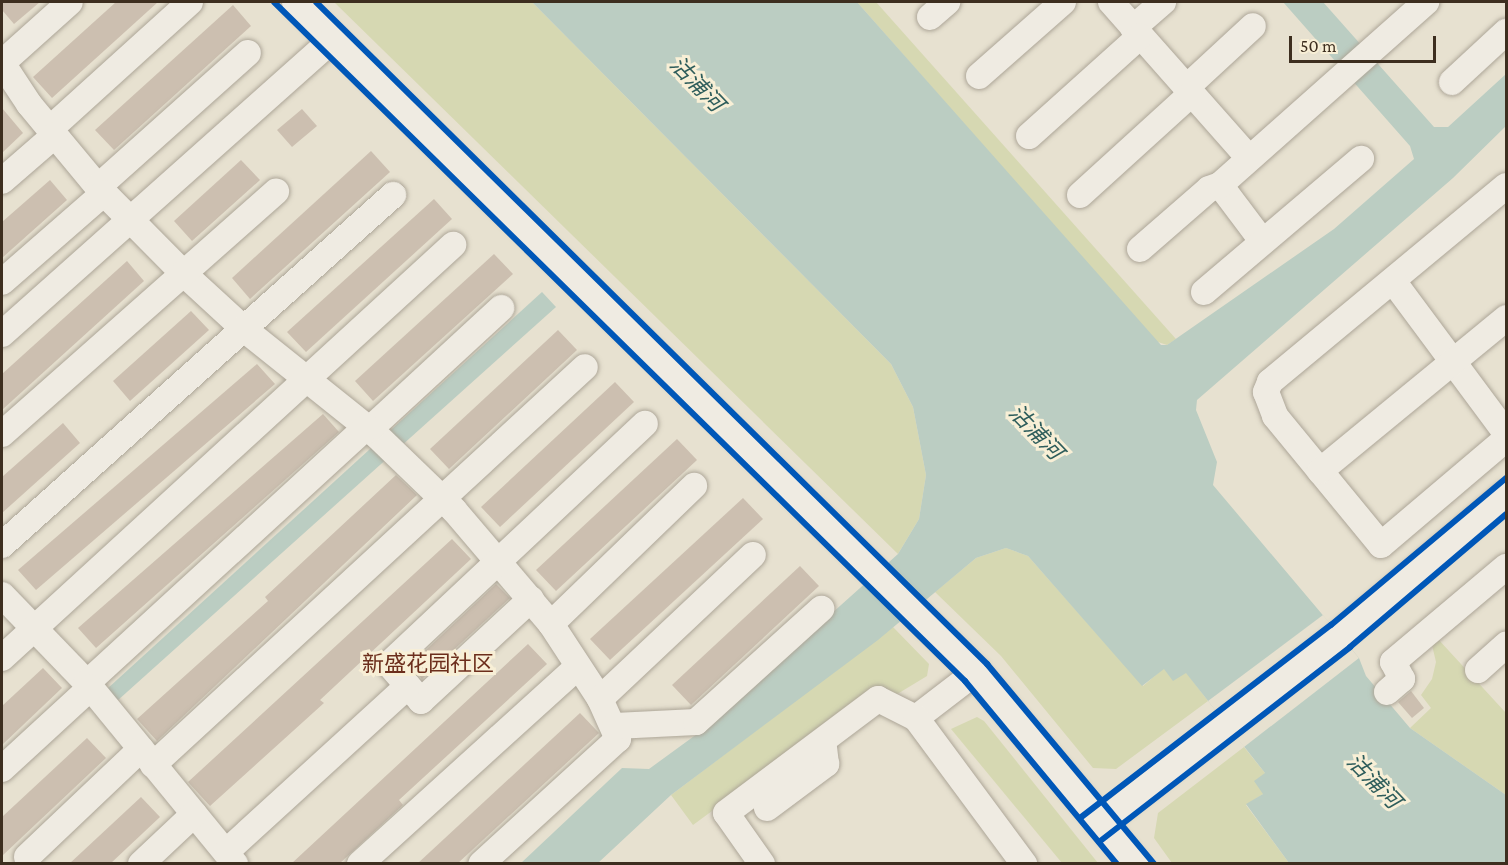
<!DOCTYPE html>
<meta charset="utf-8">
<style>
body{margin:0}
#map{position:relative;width:1508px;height:865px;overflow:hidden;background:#e7e1d0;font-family:"Crimson Pro","Noto Sans SC",serif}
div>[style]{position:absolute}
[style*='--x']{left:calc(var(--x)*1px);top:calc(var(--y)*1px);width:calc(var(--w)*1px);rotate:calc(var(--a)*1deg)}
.green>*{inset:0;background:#d6d8b2}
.water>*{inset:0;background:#bbcdc2}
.pier>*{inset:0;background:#e7e1d0}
.building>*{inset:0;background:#ccbfb0}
.roads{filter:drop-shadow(0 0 2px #ada698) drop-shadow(0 0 2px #ada698)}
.minor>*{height:26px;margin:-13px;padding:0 13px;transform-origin:13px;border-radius:13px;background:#efebe2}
.cycleway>*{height:6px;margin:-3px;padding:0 3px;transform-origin:3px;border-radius:3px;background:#0057b8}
span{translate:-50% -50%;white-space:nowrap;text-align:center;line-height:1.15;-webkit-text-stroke:6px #f8efd6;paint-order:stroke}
.water-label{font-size:22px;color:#2e5d5b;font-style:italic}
.neighbourhood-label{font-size:22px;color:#6c2e1c}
.frame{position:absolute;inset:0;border:3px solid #3d2e1f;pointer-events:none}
.scale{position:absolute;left:1289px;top:36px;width:147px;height:27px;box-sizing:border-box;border:3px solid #3d2e1f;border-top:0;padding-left:8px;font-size:18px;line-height:21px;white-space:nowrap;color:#3d2e1f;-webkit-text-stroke:4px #f8efd6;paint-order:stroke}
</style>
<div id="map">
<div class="green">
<i style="clip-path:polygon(334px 2px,532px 2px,891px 364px,913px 407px,926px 475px,919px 519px,898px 554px)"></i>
<i style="clip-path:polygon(857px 2px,876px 2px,1176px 339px,1167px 345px,1155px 341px)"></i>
<i style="clip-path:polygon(1006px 548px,1028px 556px,1143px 686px,1164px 668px,1186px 672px,1208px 701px,1116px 769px,1093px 768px,1001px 656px,935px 592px,976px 558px)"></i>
<i style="clip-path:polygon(893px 627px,929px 664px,927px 676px,894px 696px,879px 688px,693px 825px,671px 795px)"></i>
<i style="clip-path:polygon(1438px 639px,1506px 713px,1506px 795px,1410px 728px,1431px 708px,1421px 695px,1432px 679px,1436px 662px,1432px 645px)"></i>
<i style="clip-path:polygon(977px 717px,984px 721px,1098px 863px,1062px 863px,951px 729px)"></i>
<i style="clip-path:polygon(1244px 747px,1265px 773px,1263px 794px,1246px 805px,1289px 863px,1172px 863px,1154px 838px,1158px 813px)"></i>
</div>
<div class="water">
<i style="clip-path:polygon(532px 2px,857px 2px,1161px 345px,1167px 345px,1334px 229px,1414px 159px,1410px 146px,1283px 2px,1323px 2px,1434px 127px,1448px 127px,1506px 74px,1506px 126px,1453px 178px,1197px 400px,1196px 410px,1217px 462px,1213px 485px,1359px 658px,1366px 676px,1410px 728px,1506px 795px,1506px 863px,1289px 863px,1246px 804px,1263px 794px,1254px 781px,1265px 773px,1186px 673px,1173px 681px,1164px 669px,1142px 686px,1028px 556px,1006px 548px,976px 558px,878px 640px,671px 795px,598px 863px,520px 864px,622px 768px,649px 769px,697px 734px,898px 554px,919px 519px,926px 475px,913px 407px,891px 364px)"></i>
<i style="clip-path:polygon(542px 292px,556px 307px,117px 701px,107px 689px)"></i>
</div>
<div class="pier">
<i style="clip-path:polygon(1323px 615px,1359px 658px,1244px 747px,1208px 701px)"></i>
</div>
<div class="building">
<i style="clip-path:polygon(2px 2px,40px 2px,14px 24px,2px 10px)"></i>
<i style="clip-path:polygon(116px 2px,158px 2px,52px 98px,33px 77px)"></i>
<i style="clip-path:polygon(233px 5px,251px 26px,114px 150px,95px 130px)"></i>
<i style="clip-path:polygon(2px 108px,23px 133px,2px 153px)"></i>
<i style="clip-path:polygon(302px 109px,317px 126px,292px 147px,277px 130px)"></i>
<i style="clip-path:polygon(371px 151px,390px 172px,250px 299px,232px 278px)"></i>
<i style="clip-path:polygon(241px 160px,260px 180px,192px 241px,174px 221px)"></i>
<i style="clip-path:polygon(50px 180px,67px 200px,2px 258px,2px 222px)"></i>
<i style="clip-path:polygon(434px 199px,452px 219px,306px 352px,287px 332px)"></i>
<i style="clip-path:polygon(494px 254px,513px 274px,373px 401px,355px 381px)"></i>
<i style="clip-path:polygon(127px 261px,144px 281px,2px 410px,2px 374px)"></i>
<i style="clip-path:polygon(191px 311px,209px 330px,130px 401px,113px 381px)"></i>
<i style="clip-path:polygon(558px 330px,577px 350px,449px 469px,430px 449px)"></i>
<i style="clip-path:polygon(257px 364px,275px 384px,36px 590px,18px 570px)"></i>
<i style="clip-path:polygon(615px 382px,634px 402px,500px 527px,481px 507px)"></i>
<i style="clip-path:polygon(323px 414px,339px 432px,96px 648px,78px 628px)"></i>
<i style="clip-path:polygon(63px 423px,80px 443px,2px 513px,2px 477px)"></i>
<i style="clip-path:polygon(677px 439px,697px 460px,556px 591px,536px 570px)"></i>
<i style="clip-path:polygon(396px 475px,417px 495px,157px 741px,137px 719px,268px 601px,265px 597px)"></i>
<i style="clip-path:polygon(743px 498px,763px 519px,610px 660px,590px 639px)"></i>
<i style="clip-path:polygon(452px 539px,471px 559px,320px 700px,324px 703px,210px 806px,188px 782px)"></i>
<i style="clip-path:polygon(800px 566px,819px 586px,691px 705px,672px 685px)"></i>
<i style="clip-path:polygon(496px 584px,510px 598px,422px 679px,410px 665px)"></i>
<i style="clip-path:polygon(528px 644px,547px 664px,399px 800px,403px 805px,339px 864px,291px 864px)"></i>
<i style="clip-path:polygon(43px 668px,62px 688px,2px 745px,2px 706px)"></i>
<i style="clip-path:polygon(1411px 691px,1424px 708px,1412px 718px,1398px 702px)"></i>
<i style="clip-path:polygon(580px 713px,599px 733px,457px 864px,417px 864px)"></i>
<i style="clip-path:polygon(87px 738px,106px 758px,2px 856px,2px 817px)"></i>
<i style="clip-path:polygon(141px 797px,160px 817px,110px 864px,69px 864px)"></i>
</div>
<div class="roads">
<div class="minor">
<i style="--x:295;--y:2;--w:955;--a:44.53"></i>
<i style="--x:976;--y:672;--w:250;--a:50.2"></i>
<i style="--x:1111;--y:2;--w:208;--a:48.5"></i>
<i style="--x:930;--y:17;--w:23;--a:-41"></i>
<i style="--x:1133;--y:28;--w:40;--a:-41"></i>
<i style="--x:2;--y:63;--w:49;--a:56.6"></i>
<i style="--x:29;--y:104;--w:108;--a:50.3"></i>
<i style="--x:98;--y:187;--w:121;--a:45.3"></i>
<i style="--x:183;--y:273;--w:83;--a:42.6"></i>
<i style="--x:244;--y:329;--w:168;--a:38.7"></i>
<i style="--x:375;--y:434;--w:110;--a:43.9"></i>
<i style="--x:454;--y:510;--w:150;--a:49.6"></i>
<i style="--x:551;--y:624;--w:90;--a:56.8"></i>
<i style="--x:600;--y:699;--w:44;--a:65.8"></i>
<i style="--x:618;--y:739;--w:185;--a:137.6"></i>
<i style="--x:2;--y:63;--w:91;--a:-41.9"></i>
<i style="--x:979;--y:76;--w:112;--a:-41.4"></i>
<i style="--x:1452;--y:82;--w:74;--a:-42.8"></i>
<i style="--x:1186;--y:88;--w:91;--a:-42.8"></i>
<i style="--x:50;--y:129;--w:189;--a:-42.2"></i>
<i style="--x:1029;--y:136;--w:149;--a:-42"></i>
<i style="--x:2;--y:181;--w:70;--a:-41"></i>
<i style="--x:1220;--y:185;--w:71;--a:53"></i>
<i style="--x:1506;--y:186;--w:307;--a:140.3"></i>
<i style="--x:1270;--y:382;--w:11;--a:112"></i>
<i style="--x:1266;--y:392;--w:26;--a:69"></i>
<i style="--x:1275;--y:416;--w:167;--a:50.6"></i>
<i style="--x:1381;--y:545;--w:164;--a:-40.3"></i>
<i style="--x:98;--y:187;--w:201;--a:-41.8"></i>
<i style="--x:1080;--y:195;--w:150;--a:-42.3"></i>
<i style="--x:1140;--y:249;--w:91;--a:-41"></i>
<i style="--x:1209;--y:189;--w:12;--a:-20"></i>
<i style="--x:1220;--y:185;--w:276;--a:-41.6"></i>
<i style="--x:1393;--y:281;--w:189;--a:53.4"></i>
<i style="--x:2;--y:282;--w:135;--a:-41.1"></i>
<i style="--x:1204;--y:292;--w:206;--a:-40.3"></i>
<i style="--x:2;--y:334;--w:443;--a:-41.7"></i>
<i style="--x:369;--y:430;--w:180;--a:-42.7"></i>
<i style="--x:2;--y:434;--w:366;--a:-41.5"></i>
<i style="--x:1320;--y:471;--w:241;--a:-39.4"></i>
<i style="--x:2;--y:545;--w:525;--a:-41.83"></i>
<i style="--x:2;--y:595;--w:122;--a:46"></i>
<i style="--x:87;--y:683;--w:234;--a:50.7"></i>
<i style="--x:531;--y:599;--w:150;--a:137.2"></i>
<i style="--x:421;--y:701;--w:49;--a:-130.9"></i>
<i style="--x:389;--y:664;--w:351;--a:-43.2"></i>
<i style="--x:551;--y:624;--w:199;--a:-44"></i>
<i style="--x:2;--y:658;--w:612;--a:-42.48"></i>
<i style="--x:1478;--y:670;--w:38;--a:-42"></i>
<i style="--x:87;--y:683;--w:379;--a:-42.5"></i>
<i style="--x:1387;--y:692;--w:20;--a:-41"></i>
<i style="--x:1402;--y:679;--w:19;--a:-118"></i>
<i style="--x:1393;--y:662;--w:148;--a:-40.1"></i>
<i style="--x:600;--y:699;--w:210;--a:-43.3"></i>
<i style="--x:916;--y:718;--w:76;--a:-37.5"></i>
<i style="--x:615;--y:726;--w:81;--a:-2.8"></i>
<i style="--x:696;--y:722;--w:169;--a:-42.1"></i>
<i style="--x:153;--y:765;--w:587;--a:-42.65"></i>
<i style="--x:2;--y:769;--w:120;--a:-42.6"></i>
<i style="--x:767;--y:808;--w:74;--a:-36.7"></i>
<i style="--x:826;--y:764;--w:23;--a:-97"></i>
<i style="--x:1103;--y:821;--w:301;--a:-38.1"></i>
<i style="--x:1340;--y:635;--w:218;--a:-40.3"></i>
<i style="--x:226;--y:852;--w:246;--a:-42.4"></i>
<i style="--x:27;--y:857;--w:157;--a:-43.5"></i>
<i style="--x:141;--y:864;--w:73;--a:-43.3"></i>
<i style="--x:360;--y:864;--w:294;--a:-42.2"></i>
<i style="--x:762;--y:864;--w:62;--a:-125.2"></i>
<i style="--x:726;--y:813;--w:190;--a:-36.9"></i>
<i style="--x:878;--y:699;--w:42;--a:26.6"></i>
<i style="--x:916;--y:718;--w:182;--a:53.5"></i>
</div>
</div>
<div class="cycleway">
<i style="--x:274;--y:2;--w:969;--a:44.5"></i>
<i style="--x:965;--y:681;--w:238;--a:50.3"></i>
<i style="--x:316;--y:2;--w:943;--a:44.61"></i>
<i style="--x:987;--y:664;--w:261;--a:50.1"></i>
<i style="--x:1080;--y:818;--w:317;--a:-37.6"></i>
<i style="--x:1331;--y:625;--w:229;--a:-40"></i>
<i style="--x:1099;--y:842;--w:318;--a:-37.8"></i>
<i style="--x:1350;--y:647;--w:205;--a:-40.4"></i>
</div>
<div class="water-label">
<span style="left:697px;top:84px;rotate:46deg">沽浦河</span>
<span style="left:1036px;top:432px;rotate:46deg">沽浦河</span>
<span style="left:1374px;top:781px;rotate:46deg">沽浦河</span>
</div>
<div class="neighbourhood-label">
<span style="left:428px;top:664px">新盛花园社区</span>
</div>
<div class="frame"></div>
<div class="scale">50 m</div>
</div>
